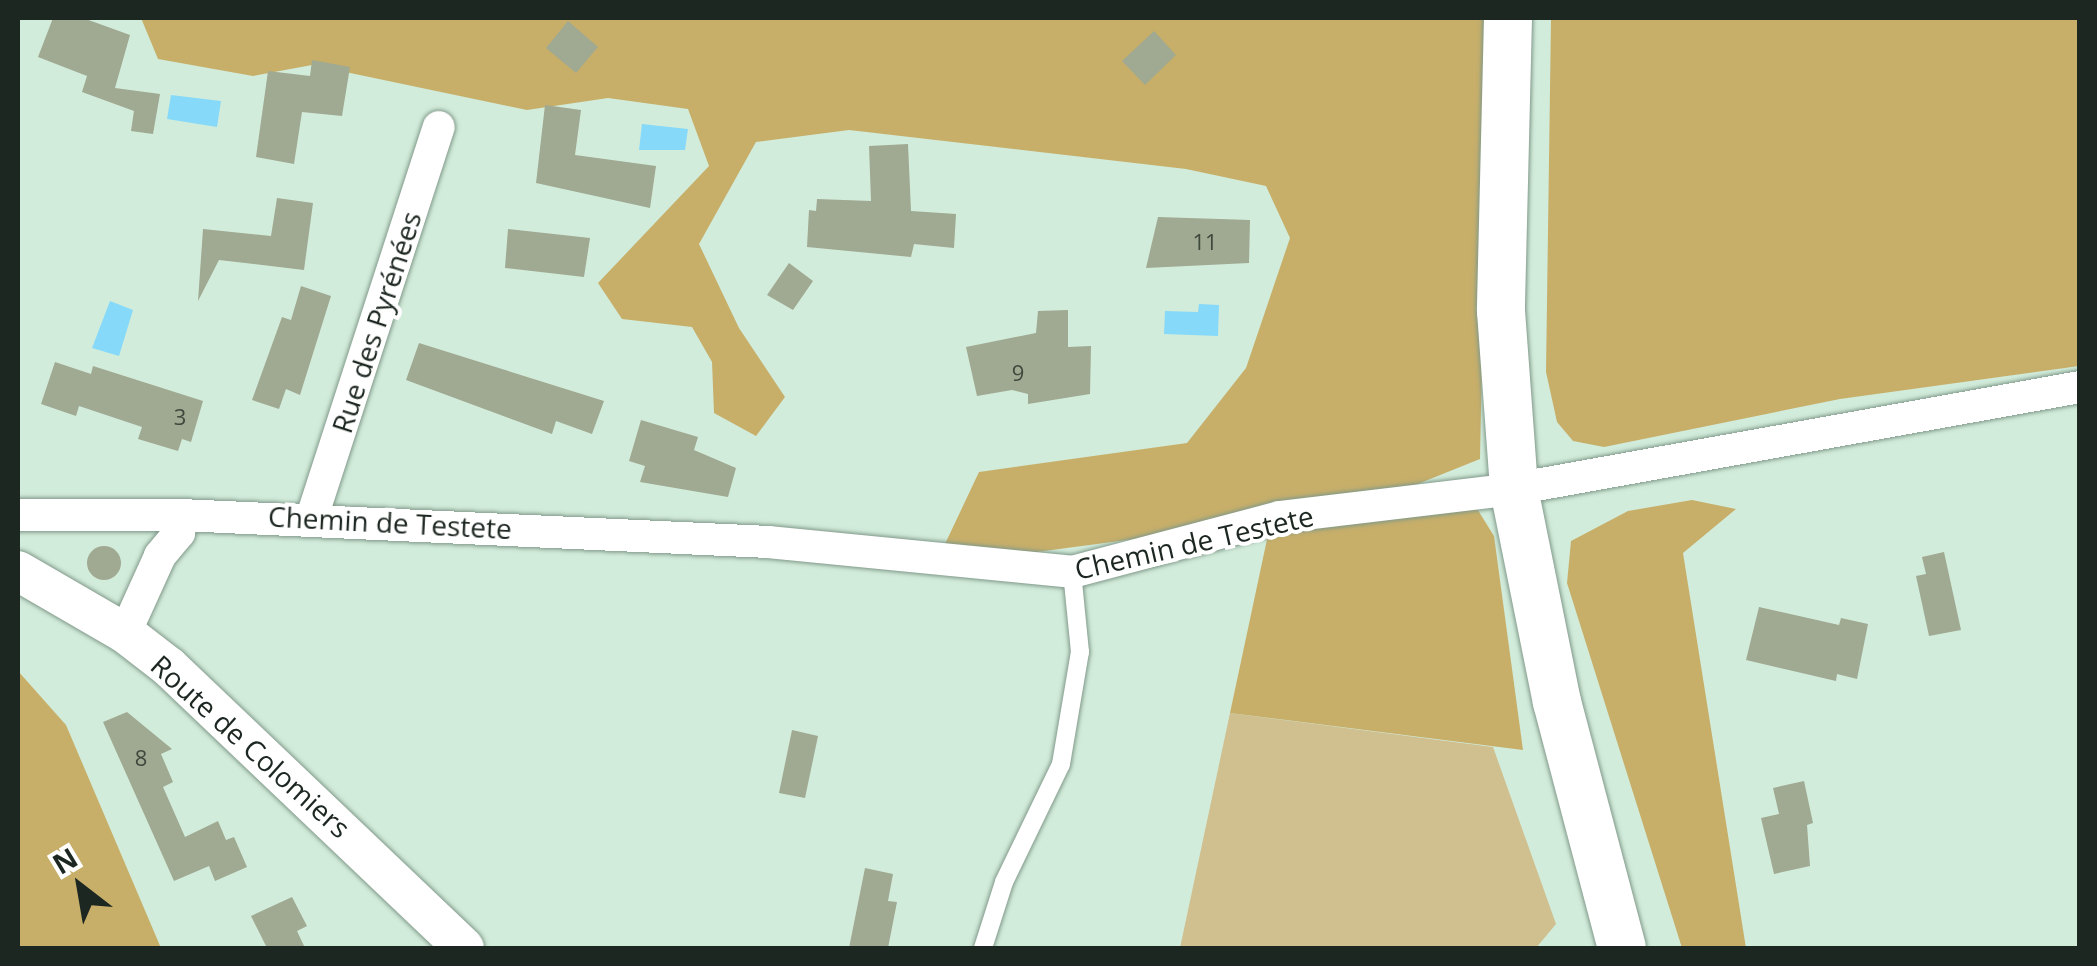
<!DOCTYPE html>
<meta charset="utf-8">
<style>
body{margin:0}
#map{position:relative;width:2097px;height:966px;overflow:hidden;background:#d2ecdb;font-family:"Open Sans",sans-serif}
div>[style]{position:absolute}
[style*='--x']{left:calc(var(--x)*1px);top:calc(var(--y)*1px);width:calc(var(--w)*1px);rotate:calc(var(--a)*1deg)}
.green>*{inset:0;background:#d0bf8f}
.forest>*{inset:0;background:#c7af6a}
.water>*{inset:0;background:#86d9f9}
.building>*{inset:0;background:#a0a991}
.round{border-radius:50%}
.roads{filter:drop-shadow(0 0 2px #81998a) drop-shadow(0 0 2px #81998a)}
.service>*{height:18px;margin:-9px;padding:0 9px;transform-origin:9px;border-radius:9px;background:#fff}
.minor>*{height:32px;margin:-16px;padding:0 16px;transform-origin:16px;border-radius:16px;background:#fff}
.tertiary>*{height:40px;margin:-20px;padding:0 20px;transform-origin:20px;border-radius:20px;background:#fff}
.secondary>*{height:48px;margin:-24px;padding:0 24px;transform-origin:24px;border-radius:24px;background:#fff}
span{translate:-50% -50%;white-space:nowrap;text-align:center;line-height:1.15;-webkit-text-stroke:8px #fff;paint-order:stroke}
.number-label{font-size:22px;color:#3e483d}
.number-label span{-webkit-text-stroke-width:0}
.street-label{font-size:28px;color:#1d2721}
.frame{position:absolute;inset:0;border:20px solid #1d2721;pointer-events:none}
.north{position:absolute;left:30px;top:836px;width:100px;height:100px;-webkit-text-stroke:8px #fff;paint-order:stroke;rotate:329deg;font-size:28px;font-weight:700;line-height:40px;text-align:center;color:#1d2721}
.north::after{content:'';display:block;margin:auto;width:35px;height:45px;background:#1d2721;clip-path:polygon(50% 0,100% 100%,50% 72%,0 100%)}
</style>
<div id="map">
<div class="green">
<i style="clip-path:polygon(1230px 713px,1493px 747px,1556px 924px,1536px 948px,1180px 948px)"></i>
</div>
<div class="forest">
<i style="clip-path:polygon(141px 18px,1489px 18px,1480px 459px,1353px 510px,1029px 553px,945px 544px,979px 472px,1187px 443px,1246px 368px,1290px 238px,1266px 186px,1186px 169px,849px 130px,756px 142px,699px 244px,739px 328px,785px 397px,756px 436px,714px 413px,712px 362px,692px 327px,622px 319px,598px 283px,709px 166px,688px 109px,608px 98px,527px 110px,312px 65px,253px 76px,158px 59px)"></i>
<i style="clip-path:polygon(1551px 18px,2079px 18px,2079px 366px,1840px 399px,1604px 447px,1573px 441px,1557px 422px,1546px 372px)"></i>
<i style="clip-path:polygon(1692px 500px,1736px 509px,1683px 553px,1746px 948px,1682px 948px,1567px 583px,1571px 541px,1628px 511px)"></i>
<i style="clip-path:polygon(1476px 507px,1494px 536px,1523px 750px,1230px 713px,1269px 530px)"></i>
<i style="clip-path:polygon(18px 671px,66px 725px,161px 948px,18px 948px)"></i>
</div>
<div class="water">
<i style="clip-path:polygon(171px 95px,221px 101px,217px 127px,167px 119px)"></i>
<i style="clip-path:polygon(642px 124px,688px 129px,685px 150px,639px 150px)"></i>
<i style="clip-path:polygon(110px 301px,133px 310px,119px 356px,92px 348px)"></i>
<i style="clip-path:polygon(1199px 304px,1219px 305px,1218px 336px,1164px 334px,1165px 311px,1198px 312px)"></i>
</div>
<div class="building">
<i style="clip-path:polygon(53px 18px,83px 18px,130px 35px,115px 88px,160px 94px,153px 134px,131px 131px,134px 111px,82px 92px,87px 76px,38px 57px)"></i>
<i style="clip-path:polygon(568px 21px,598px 47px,576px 73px,546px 48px)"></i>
<i style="clip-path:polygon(1154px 31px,1176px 55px,1145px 85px,1122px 61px)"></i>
<i style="clip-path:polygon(312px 60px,350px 67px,342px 116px,302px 112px,294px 164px,256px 157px,268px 71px,310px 76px)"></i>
<i style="clip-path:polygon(545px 105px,581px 110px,575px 155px,656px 166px,650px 208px,536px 183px)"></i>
<i style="clip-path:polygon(908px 144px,911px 211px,956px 214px,954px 248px,914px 244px,911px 257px,807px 247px,809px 210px,816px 211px,817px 199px,871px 201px,869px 146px)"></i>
<i style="clip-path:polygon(277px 198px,313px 203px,304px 270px,219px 260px,198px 301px,203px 229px,271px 236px)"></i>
<i style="clip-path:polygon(1158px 217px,1250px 220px,1249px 263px,1146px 268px)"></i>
<i style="clip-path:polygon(508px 229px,590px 238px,584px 277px,505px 268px)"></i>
<i style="clip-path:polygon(789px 263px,813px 281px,793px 310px,767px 295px)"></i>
<i style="clip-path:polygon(301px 286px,331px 296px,300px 395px,286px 389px,279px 409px,252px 400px,282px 317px,291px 320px)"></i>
<i style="clip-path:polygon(1068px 310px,1068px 347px,1091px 346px,1090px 394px,1028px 404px,1028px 394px,1012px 390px,977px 396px,966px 347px,1036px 333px,1038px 311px)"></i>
<i style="clip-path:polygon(419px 343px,604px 401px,592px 434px,556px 421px,552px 434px,406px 380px)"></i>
<i style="clip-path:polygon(55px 362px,91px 374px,93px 366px,203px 401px,191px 442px,182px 439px,178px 451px,138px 439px,142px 427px,79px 406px,76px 416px,41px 404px)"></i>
<i style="clip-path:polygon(641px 420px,698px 437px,694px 450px,736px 468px,728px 497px,640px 482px,645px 466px,629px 461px)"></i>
<i class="round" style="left:87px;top:546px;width:34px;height:34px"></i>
<i style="clip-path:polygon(1944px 552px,1961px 630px,1929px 636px,1916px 576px,1926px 574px,1922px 557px)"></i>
<i style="clip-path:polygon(1759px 607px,1839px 625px,1841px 618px,1868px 624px,1857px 679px,1837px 674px,1836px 681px,1746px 660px)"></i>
<i style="clip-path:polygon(127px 712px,172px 749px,161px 754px,173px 782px,163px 787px,185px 837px,218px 821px,226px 840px,234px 837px,247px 867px,215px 881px,209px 866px,174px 881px,103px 722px)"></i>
<i style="clip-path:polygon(792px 730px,818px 736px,805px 798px,779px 793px)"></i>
<i style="clip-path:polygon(1804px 781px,1813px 823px,1807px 825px,1810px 866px,1774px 874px,1761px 818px,1779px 814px,1773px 788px)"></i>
<i style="clip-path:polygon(865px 868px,893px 874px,888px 901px,897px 902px,888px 948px,849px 948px)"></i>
<i style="clip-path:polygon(292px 897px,307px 926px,297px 931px,305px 948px,267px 948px,251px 916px)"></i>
</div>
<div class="roads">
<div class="service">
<i style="--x:983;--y:948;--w:69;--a:-72.3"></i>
<i style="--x:1004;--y:882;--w:131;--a:-64.2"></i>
<i style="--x:1061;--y:764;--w:114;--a:-80.4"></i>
<i style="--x:1080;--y:652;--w:80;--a:-95.7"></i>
</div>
<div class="minor">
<i style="--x:18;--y:515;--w:163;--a:0"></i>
<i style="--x:181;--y:515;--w:18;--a:96"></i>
<i style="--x:179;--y:533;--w:30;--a:130"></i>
<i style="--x:160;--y:556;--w:85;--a:114.4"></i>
<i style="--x:181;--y:515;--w:588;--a:2.63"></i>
<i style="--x:768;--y:542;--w:305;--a:5.6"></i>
<i style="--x:1072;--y:572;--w:215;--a:-14.8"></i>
<i style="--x:1280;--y:517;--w:236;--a:-6.8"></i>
<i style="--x:1514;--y:489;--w:575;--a:-10.22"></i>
<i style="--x:312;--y:517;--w:410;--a:-72"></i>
</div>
<div class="tertiary">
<i style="--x:18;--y:571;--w:124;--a:30.1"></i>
<i style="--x:125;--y:633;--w:56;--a:37.7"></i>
<i style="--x:169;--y:667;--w:407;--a:43.6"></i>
</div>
<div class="secondary">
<i style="--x:1508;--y:18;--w:293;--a:91.4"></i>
<i style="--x:1501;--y:311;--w:178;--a:85.8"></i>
<i style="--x:1514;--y:489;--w:217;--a:78.6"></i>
<i style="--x:1557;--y:702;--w:254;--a:75.2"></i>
</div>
</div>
<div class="number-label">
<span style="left:1205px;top:242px">11</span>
<span style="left:1018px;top:373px">9</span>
<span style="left:180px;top:417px">3</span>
<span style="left:141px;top:758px">8</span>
</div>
<div class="street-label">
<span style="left:376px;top:322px;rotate:-72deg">Rue des Pyrénées</span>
<span style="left:390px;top:522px;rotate:3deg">Chemin de Testete</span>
<span style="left:1194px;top:542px;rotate:-13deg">Chemin de Testete</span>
<span style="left:251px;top:746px;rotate:42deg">Route de Colomiers</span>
</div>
<div class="frame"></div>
<div class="north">N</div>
</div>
